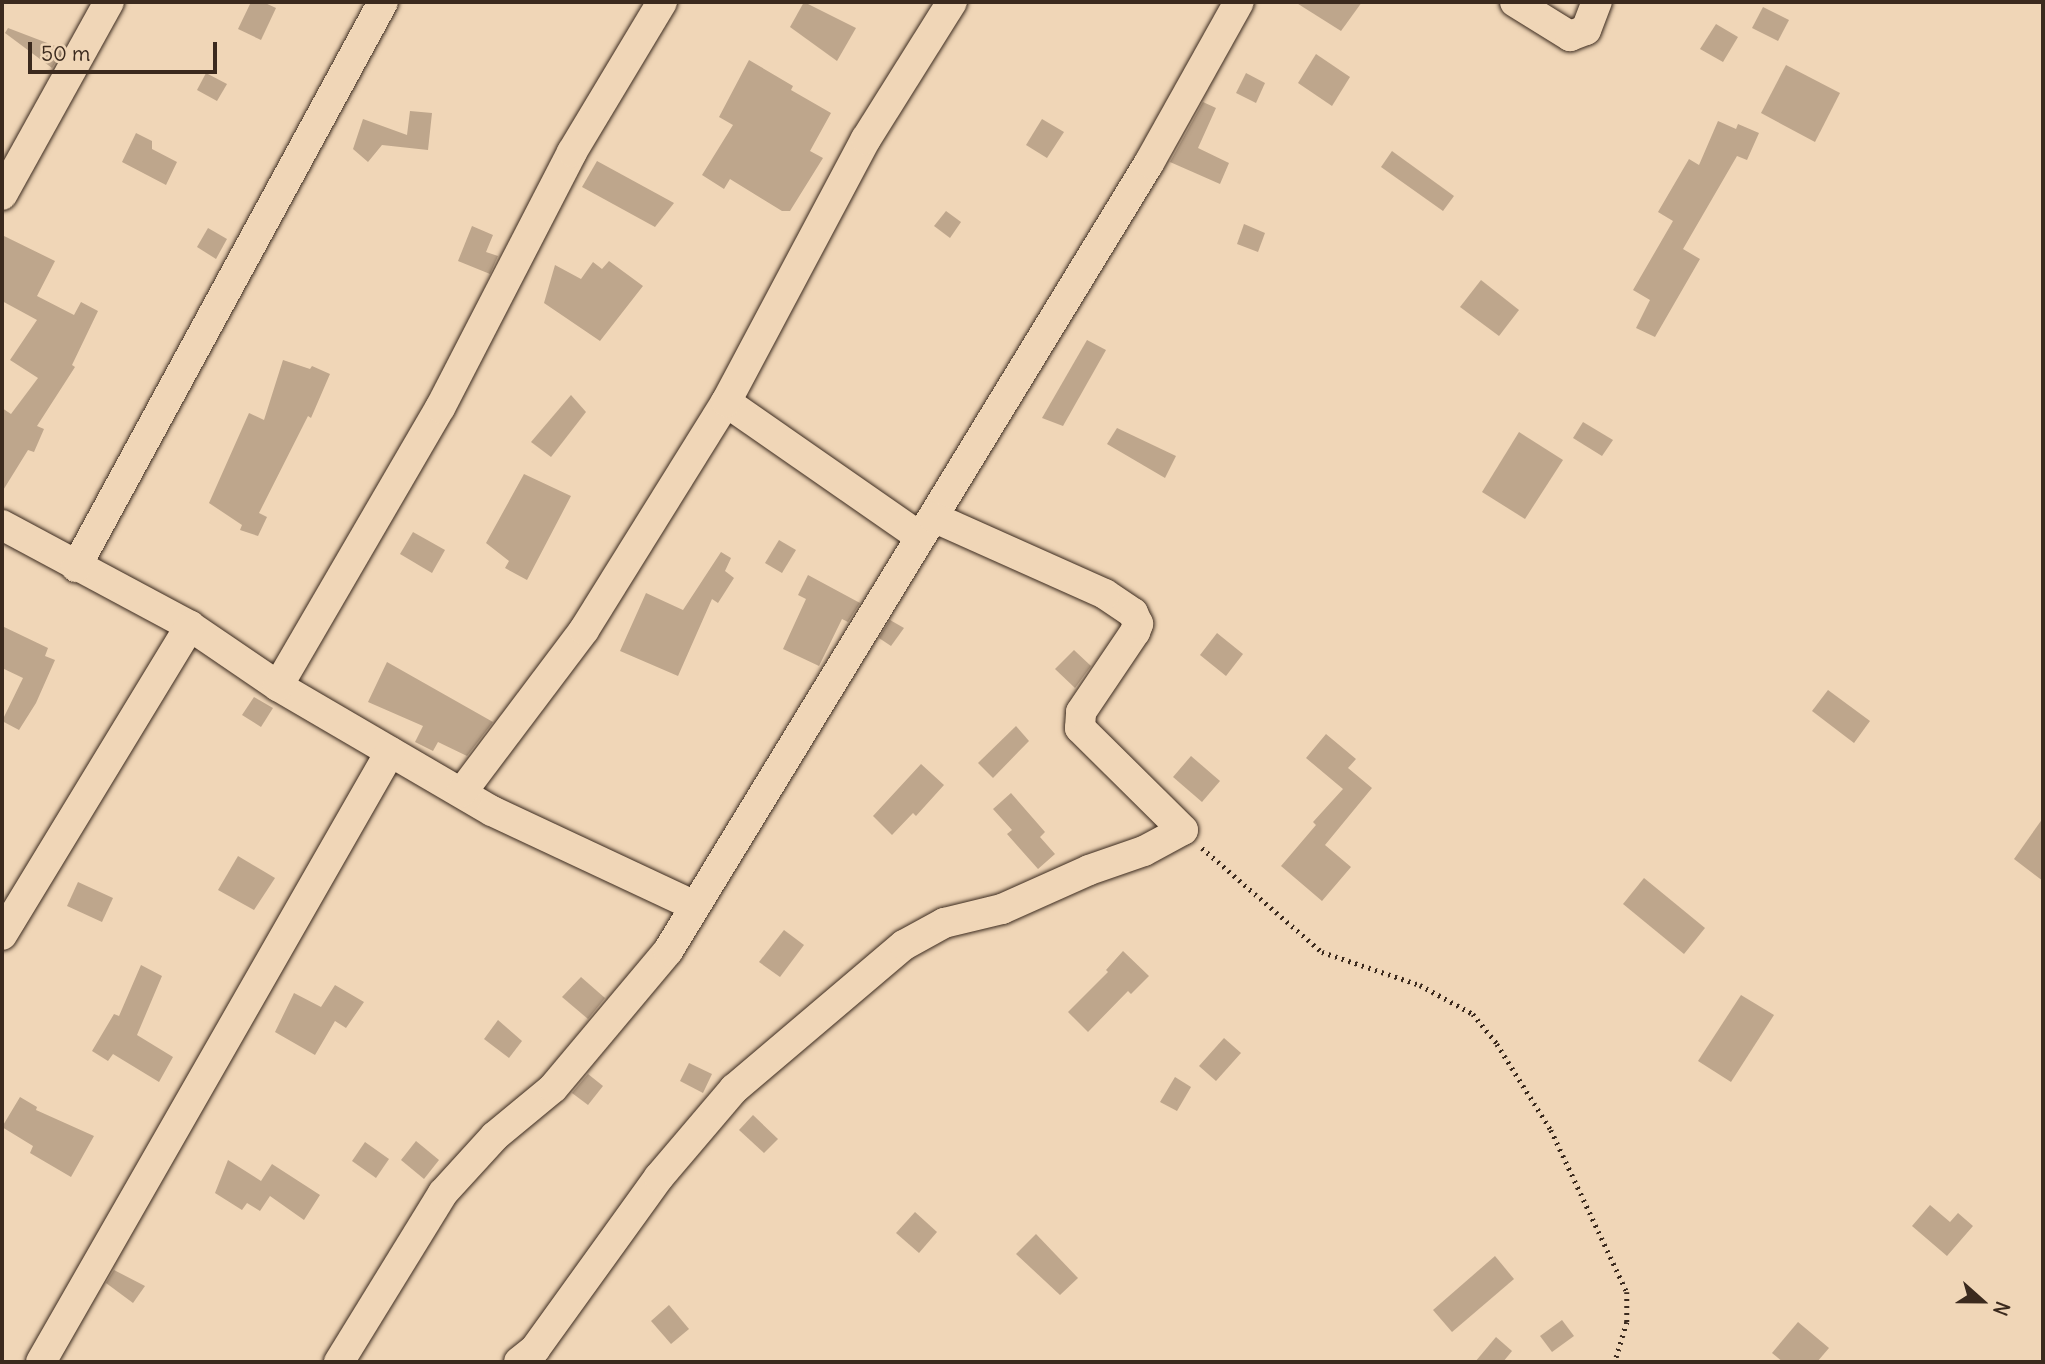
<!DOCTYPE html>
<style>
body{margin:0}
#map{position:relative;width:2045px;height:1364px;overflow:hidden;background:#f0d6b7;font-family:Delius,sans-serif}
div>[style]{position:absolute}
[style*='--x']{left:calc(var(--x)*1px);top:calc(var(--y)*1px);width:calc(var(--w)*1px);rotate:calc(var(--a)*1deg)}
.building>*{inset:0;background:#bea68c}
.path>*{height:4.5px;margin-top:-2.25px;transform-origin:0;background:repeating-linear-gradient(90deg,#3b2a1e 0 2px,transparent 0 7px)}
.roads{filter:drop-shadow(0 0 2px #3b2a1e) drop-shadow(0 0 2px #3b2a1e)}
.street>*{height:30px;margin:-15px;padding:0 15px;transform-origin:15px;border-radius:15px;background:#f0d6b7}
span{translate:-50% -50%;white-space:nowrap;text-align:center;line-height:1.15;-webkit-text-stroke:6px #f0d6b7;paint-order:stroke}
.frame{position:absolute;inset:0;border:4px solid #3b2a1e;pointer-events:none}
.north{position:absolute;left:1947px;top:1266px;width:70px;height:70px;-webkit-text-stroke:5px #f0d6b7;paint-order:stroke;rotate:111deg;font-size:19px;font-weight:700;line-height:28px;text-align:center;color:#3b2a1e}
.north::after{content:'';display:block;margin:auto;width:24px;height:32px;background:#3b2a1e;clip-path:polygon(50% 0,100% 100%,50% 72%,0 100%)}
.scale{position:absolute;left:28px;top:42px;width:189px;height:32px;box-sizing:border-box;border:4px solid #3b2a1e;border-top:0;padding-left:9px;font-size:21px;line-height:24px;white-space:nowrap;color:#3b2a1e;-webkit-text-stroke:5px #f0d6b7;paint-order:stroke}
</style>
<div id="map">
<div class="building">
<i style="clip-path:polygon(251px 2px,263px 2px,276px 8px,261px 40px,238px 29px)"></i>
<i style="clip-path:polygon(804px 2px,856px 28px,837px 61px,790px 27px)"></i>
<i style="clip-path:polygon(1295px 2px,1362px 2px,1341px 31px)"></i>
<i style="clip-path:polygon(1763px 7px,1789px 20px,1778px 41px,1752px 28px)"></i>
<i style="clip-path:polygon(1716px 24px,1738px 37px,1723px 62px,1700px 49px)"></i>
<i style="clip-path:polygon(8px 28px,63px 49px,52px 68px,5px 33px)"></i>
<i style="clip-path:polygon(1316px 54px,1350px 77px,1332px 106px,1298px 83px)"></i>
<i style="clip-path:polygon(749px 60px,793px 86px,791px 90px,831px 113px,810px 151px,823px 158px,790px 211px,782px 211px,730px 179px,724px 189px,702px 175px,733px 125px,719px 117px)"></i>
<i style="clip-path:polygon(1786px 65px,1840px 93px,1815px 142px,1761px 113px)"></i>
<i style="clip-path:polygon(206px 73px,227px 84px,217px 101px,197px 90px)"></i>
<i style="clip-path:polygon(1246px 73px,1265px 83px,1256px 103px,1236px 93px)"></i>
<i style="clip-path:polygon(1203px 102px,1216px 108px,1198px 148px,1229px 163px,1220px 184px,1170px 162px)"></i>
<i style="clip-path:polygon(410px 111px,432px 113px,428px 150px,382px 145px,368px 162px,353px 149px,363px 119px,407px 135px)"></i>
<i style="clip-path:polygon(1042px 119px,1064px 132px,1047px 158px,1026px 145px)"></i>
<i style="clip-path:polygon(1718px 121px,1736px 129px,1738px 124px,1759px 133px,1747px 160px,1737px 156px,1683px 249px,1700px 259px,1655px 337px,1636px 328px,1650px 300px,1633px 290px,1673px 221px,1658px 212px,1689px 159px,1699px 165px)"></i>
<i style="clip-path:polygon(136px 133px,152px 141px,152px 149px,177px 162px,166px 185px,122px 162px)"></i>
<i style="clip-path:polygon(1392px 151px,1454px 196px,1443px 211px,1381px 167px)"></i>
<i style="clip-path:polygon(597px 161px,674px 203px,655px 227px,582px 187px)"></i>
<i style="clip-path:polygon(946px 211px,961px 222px,950px 238px,934px 226px)"></i>
<i style="clip-path:polygon(1244px 224px,1265px 233px,1258px 252px,1237px 244px)"></i>
<i style="clip-path:polygon(472px 226px,493px 235px,486px 252px,498px 256px,490px 274px,458px 261px)"></i>
<i style="clip-path:polygon(208px 228px,227px 239px,216px 259px,197px 247px)"></i>
<i style="clip-path:polygon(2px 235px,55px 261px,37px 296px,74px 315px,81px 302px,98px 311px,72px 365px,75px 367px,37px 426px,44px 429px,34px 452px,28px 450px,2px 492px,2px 408px,11px 414px,38px 378px,10px 360px,37px 320px,2px 301px)"></i>
<i style="clip-path:polygon(609px 261px,643px 286px,600px 341px,544px 303px,555px 265px,581px 279px,593px 262px,602px 269px)"></i>
<i style="clip-path:polygon(1481px 280px,1519px 310px,1499px 336px,1460px 307px)"></i>
<i style="clip-path:polygon(1087px 340px,1106px 350px,1063px 426px,1042px 418px)"></i>
<i style="clip-path:polygon(283px 360px,310px 369px,312px 366px,330px 374px,311px 418px,308px 416px,259px 513px,267px 517px,258px 536px,240px 530px,242px 525px,209px 503px,249px 413px,264px 420px)"></i>
<i style="clip-path:polygon(571px 395px,586px 412px,551px 457px,531px 442px)"></i>
<i style="clip-path:polygon(1583px 422px,1613px 440px,1602px 456px,1573px 438px)"></i>
<i style="clip-path:polygon(1117px 428px,1176px 456px,1165px 478px,1107px 444px)"></i>
<i style="clip-path:polygon(1519px 432px,1563px 460px,1525px 519px,1482px 492px)"></i>
<i style="clip-path:polygon(524px 474px,571px 496px,527px 580px,505px 568px,509px 561px,486px 543px)"></i>
<i style="clip-path:polygon(413px 532px,445px 550px,432px 573px,400px 554px)"></i>
<i style="clip-path:polygon(779px 540px,796px 550px,782px 573px,765px 563px)"></i>
<i style="clip-path:polygon(721px 552px,731px 558px,725px 571px,734px 578px,718px 603px,712px 599px,678px 676px,620px 651px,646px 593px,683px 610px)"></i>
<i style="clip-path:polygon(808px 575px,860px 603px,848px 622px,842px 619px,819px 666px,783px 649px,806px 599px,798px 595px)"></i>
<i style="clip-path:polygon(890px 620px,904px 628px,891px 646px,879px 638px)"></i>
<i style="clip-path:polygon(2px 626px,48px 648px,45px 656px,55px 660px,36px 703px,19px 730px,2px 721px,23px 678px,2px 668px)"></i>
<i style="clip-path:polygon(1217px 633px,1243px 654px,1226px 676px,1200px 655px)"></i>
<i style="clip-path:polygon(1074px 650px,1091px 666px,1075px 688px,1055px 669px)"></i>
<i style="clip-path:polygon(387px 662px,493px 722px,467px 756px,438px 742px,433px 751px,415px 742px,423px 726px,368px 702px)"></i>
<i style="clip-path:polygon(1828px 690px,1870px 721px,1854px 743px,1812px 711px)"></i>
<i style="clip-path:polygon(254px 697px,273px 708px,261px 727px,242px 715px)"></i>
<i style="clip-path:polygon(1016px 726px,1029px 741px,993px 778px,978px 763px)"></i>
<i style="clip-path:polygon(1326px 734px,1356px 759px,1348px 768px,1372px 788px,1325px 845px,1351px 867px,1322px 901px,1281px 866px,1316px 825px,1313px 822px,1343px 789px,1306px 758px)"></i>
<i style="clip-path:polygon(1191px 756px,1220px 781px,1202px 802px,1173px 777px)"></i>
<i style="clip-path:polygon(921px 764px,944px 785px,916px 816px,913px 813px,892px 835px,873px 816px)"></i>
<i style="clip-path:polygon(1011px 793px,1045px 832px,1040px 837px,1055px 854px,1038px 869px,1007px 834px,1012px 830px,993px 809px)"></i>
<i style="clip-path:polygon(2043px 818px,2043px 881px,2014px 859px)"></i>
<i style="clip-path:polygon(238px 856px,275px 878px,254px 910px,218px 890px)"></i>
<i style="clip-path:polygon(1644px 878px,1705px 928px,1684px 954px,1623px 904px)"></i>
<i style="clip-path:polygon(78px 882px,113px 898px,102px 922px,67px 906px)"></i>
<i style="clip-path:polygon(784px 930px,804px 945px,780px 977px,759px 962px)"></i>
<i style="clip-path:polygon(1123px 951px,1149px 976px,1131px 994px,1128px 991px,1088px 1032px,1068px 1012px,1108px 972px,1106px 970px)"></i>
<i style="clip-path:polygon(141px 965px,162px 976px,137px 1035px,173px 1057px,159px 1082px,113px 1054px,108px 1061px,92px 1051px,114px 1014px,119px 1016px)"></i>
<i style="clip-path:polygon(581px 977px,605px 998px,588px 1019px,562px 997px)"></i>
<i style="clip-path:polygon(335px 985px,364px 1002px,346px 1028px,335px 1021px,315px 1055px,275px 1032px,294px 993px,321px 1007px)"></i>
<i style="clip-path:polygon(1741px 995px,1774px 1015px,1731px 1082px,1698px 1061px)"></i>
<i style="clip-path:polygon(498px 1020px,522px 1041px,509px 1058px,484px 1039px)"></i>
<i style="clip-path:polygon(1224px 1038px,1241px 1053px,1216px 1081px,1199px 1066px)"></i>
<i style="clip-path:polygon(689px 1063px,712px 1074px,703px 1093px,680px 1081px)"></i>
<i style="clip-path:polygon(588px 1074px,603px 1086px,588px 1105px,572px 1093px)"></i>
<i style="clip-path:polygon(1175px 1077px,1191px 1087px,1177px 1111px,1160px 1102px)"></i>
<i style="clip-path:polygon(20px 1097px,37px 1107px,36px 1110px,94px 1136px,71px 1177px,30px 1153px,33px 1146px,2px 1127px)"></i>
<i style="clip-path:polygon(753px 1115px,778px 1139px,764px 1153px,739px 1130px)"></i>
<i style="clip-path:polygon(416px 1141px,439px 1160px,424px 1179px,401px 1160px)"></i>
<i style="clip-path:polygon(365px 1142px,389px 1159px,376px 1178px,352px 1161px)"></i>
<i style="clip-path:polygon(228px 1160px,261px 1181px,272px 1164px,320px 1195px,304px 1220px,270px 1196px,260px 1211px,247px 1203px,242px 1210px,215px 1193px)"></i>
<i style="clip-path:polygon(1930px 1205px,1950px 1222px,1958px 1213px,1973px 1226px,1947px 1256px,1912px 1226px)"></i>
<i style="clip-path:polygon(915px 1212px,937px 1232px,919px 1253px,896px 1233px)"></i>
<i style="clip-path:polygon(1036px 1234px,1078px 1278px,1060px 1295px,1016px 1254px)"></i>
<i style="clip-path:polygon(1495px 1256px,1514px 1279px,1452px 1332px,1433px 1310px)"></i>
<i style="clip-path:polygon(114px 1270px,145px 1286px,133px 1303px,106px 1283px)"></i>
<i style="clip-path:polygon(669px 1305px,689px 1329px,671px 1344px,651px 1321px)"></i>
<i style="clip-path:polygon(1562px 1320px,1574px 1336px,1552px 1352px,1540px 1336px)"></i>
<i style="clip-path:polygon(1798px 1322px,1829px 1348px,1817px 1362px,1783px 1362px,1772px 1353px)"></i>
<i style="clip-path:polygon(1496px 1337px,1512px 1351px,1503px 1362px,1475px 1362px)"></i>
</div>
<div class="path">
<i style="--x:1202;--y:848;--w:159;--a:40.9"></i>
<i style="--x:1322;--y:952;--w:103;--a:18.6"></i>
<i style="--x:1420;--y:985;--w:60;--a:28.7"></i>
<i style="--x:1473;--y:1014;--w:38;--a:51"></i>
<i style="--x:1497;--y:1044;--w:102;--a:57.9"></i>
<i style="--x:1551;--y:1130;--w:179;--a:64.9"></i>
<i style="--x:1627;--y:1292;--w:30;--a:90"></i>
<i style="--x:1627;--y:1322;--w:42;--a:106.7"></i>
</div>
<div class="roads">
<div class="street">
<i style="--x:1515;--y:2;--w:65;--a:31.7"></i>
<i style="--x:1570;--y:36;--w:17;--a:-21"></i>
<i style="--x:1586;--y:30;--w:30;--a:-69"></i>
<i style="--x:2;--y:195;--w:221;--a:-61"></i>
<i style="--x:726;--y:402;--w:236;--a:34.8"></i>
<i style="--x:2;--y:525;--w:213;--a:28.2"></i>
<i style="--x:190;--y:626;--w:107;--a:34.3"></i>
<i style="--x:278;--y:686;--w:248;--a:30.3"></i>
<i style="--x:492;--y:811;--w:224;--a:25.1"></i>
<i style="--x:76;--y:567;--w:643;--a:-61.48"></i>
<i style="--x:278;--y:686;--w:322;--a:-59.8"></i>
<i style="--x:440;--y:408;--w:288;--a:-62.7"></i>
<i style="--x:572;--y:152;--w:175;--a:-59"></i>
<i style="--x:462;--y:792;--w:203;--a:-53"></i>
<i style="--x:584;--y:630;--w:269;--a:-58.1"></i>
<i style="--x:726;--y:402;--w:298;--a:-62"></i>
<i style="--x:866;--y:139;--w:162;--a:-57.9"></i>
<i style="--x:2;--y:935;--w:362;--a:-58.7"></i>
<i style="--x:41;--y:1362;--w:703;--a:-60.22"></i>
<i style="--x:339;--y:1362;--w:198;--a:-58.4"></i>
<i style="--x:443;--y:1193;--w:77;--a:-47.6"></i>
<i style="--x:495;--y:1136;--w:75;--a:-39.6"></i>
<i style="--x:553;--y:1088;--w:179;--a:-50"></i>
<i style="--x:668;--y:951;--w:923;--a:-58.6"></i>
<i style="--x:1149;--y:163;--w:184;--a:-60.8"></i>
<i style="--x:519;--y:1362;--w:21;--a:-39"></i>
<i style="--x:535;--y:1349;--w:212;--a:-54.2"></i>
<i style="--x:659;--y:1177;--w:116;--a:-49.6"></i>
<i style="--x:734;--y:1089;--w:223;--a:-40.3"></i>
<i style="--x:904;--y:945;--w:46;--a:-28.8"></i>
<i style="--x:944;--y:923;--w:60;--a:-13.6"></i>
<i style="--x:1002;--y:909;--w:95;--a:-24.1"></i>
<i style="--x:1089;--y:870;--w:58;--a:-19.1"></i>
<i style="--x:1144;--y:851;--w:44;--a:-28.3"></i>
<i style="--x:1183;--y:830;--w:145;--a:-135.3"></i>
<i style="--x:1080;--y:728;--w:16;--a:-86"></i>
<i style="--x:1081;--y:712;--w:97;--a:-56"></i>
<i style="--x:1135;--y:632;--w:9;--a:-69"></i>
<i style="--x:1138;--y:624;--w:12;--a:-114"></i>
<i style="--x:1133;--y:613;--w:34;--a:-146"></i>
<i style="--x:1105;--y:594;--w:188;--a:-155.9"></i>
</div>
</div>
<div class="frame"></div>
<div class="north">N</div>
<div class="scale">50 m</div>
</div>
